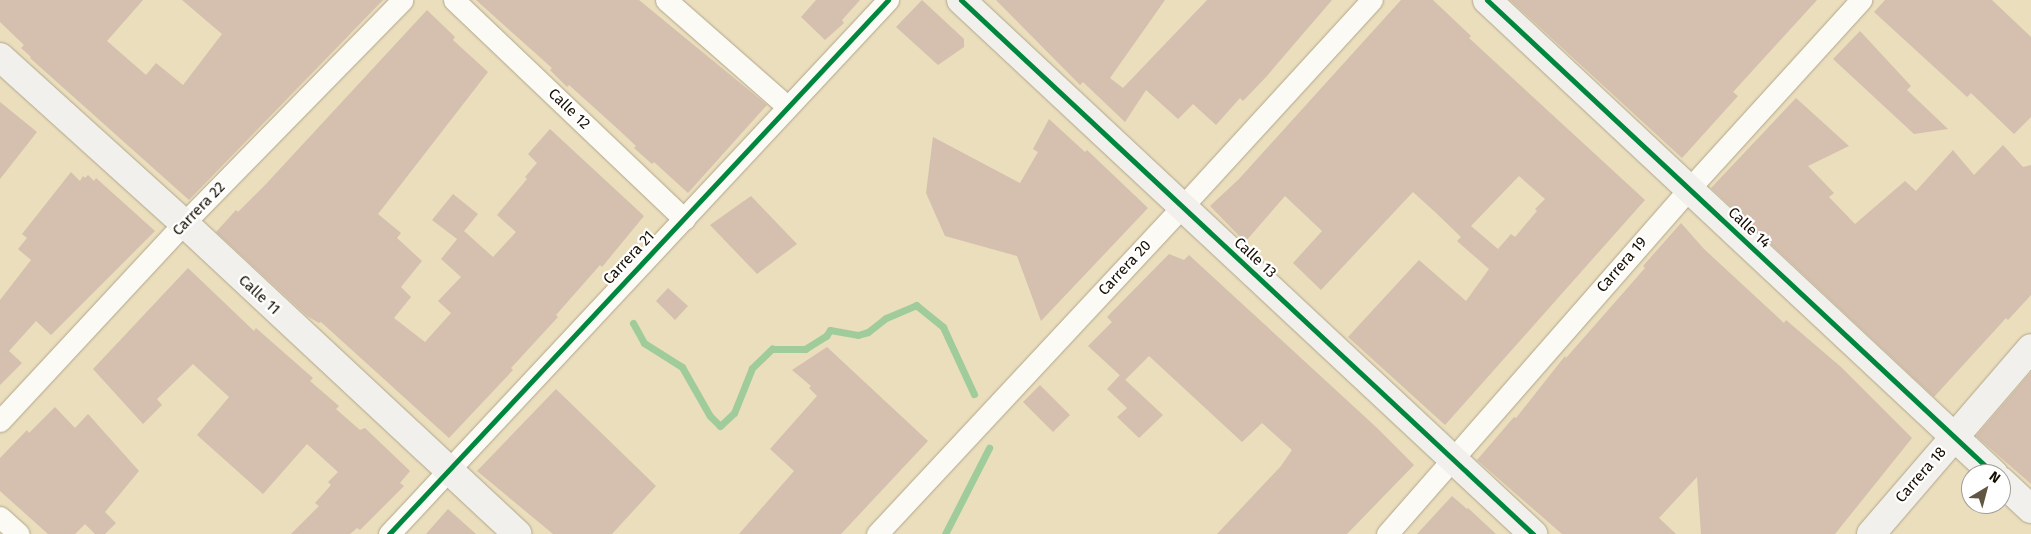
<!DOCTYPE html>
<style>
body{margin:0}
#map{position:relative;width:2031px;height:534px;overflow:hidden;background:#eadebc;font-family:"Fira Sans",sans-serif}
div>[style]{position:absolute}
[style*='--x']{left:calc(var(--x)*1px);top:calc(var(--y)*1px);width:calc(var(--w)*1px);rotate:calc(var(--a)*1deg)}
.stream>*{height:7px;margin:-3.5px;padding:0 3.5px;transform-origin:3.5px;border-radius:3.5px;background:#9fcc9a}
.building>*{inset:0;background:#d5bfae}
.roads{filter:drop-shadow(0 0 1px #b0a68c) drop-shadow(0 0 1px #b0a68c)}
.street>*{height:21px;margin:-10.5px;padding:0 10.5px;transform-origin:10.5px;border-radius:10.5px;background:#fcfaf5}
.secondary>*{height:28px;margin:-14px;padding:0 14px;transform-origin:14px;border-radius:14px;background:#f1f0ec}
.cycleway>*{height:5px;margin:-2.5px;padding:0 2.5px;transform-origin:2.5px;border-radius:2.5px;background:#00873e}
span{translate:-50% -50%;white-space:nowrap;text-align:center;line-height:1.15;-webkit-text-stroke:4.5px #fff;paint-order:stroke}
.street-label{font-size:15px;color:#150d00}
.north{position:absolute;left:1961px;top:464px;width:50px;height:50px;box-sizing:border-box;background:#fff;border:1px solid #a19e99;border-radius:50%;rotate:37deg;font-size:14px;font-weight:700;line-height:20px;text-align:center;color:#150d00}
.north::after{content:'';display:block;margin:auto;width:18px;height:22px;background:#605642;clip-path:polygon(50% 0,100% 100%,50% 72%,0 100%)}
</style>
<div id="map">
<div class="stream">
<i style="--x:633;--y:323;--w:23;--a:61"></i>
<i style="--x:644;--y:343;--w:45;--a:32.3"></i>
<i style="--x:682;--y:367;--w:56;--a:60.3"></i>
<i style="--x:710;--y:416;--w:14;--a:45"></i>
<i style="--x:720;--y:426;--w:19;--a:-43"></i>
<i style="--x:734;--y:413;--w:48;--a:-68.2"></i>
<i style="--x:752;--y:368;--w:28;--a:-44"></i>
<i style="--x:772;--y:349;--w:33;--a:0"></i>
<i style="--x:805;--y:349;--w:25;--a:-32"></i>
<i style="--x:826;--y:336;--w:7;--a:-56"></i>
<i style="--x:830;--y:330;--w:28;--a:10"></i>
<i style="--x:858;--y:335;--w:10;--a:-17"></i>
<i style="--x:868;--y:332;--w:23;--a:-38"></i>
<i style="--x:886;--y:318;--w:33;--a:-23"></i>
<i style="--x:916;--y:305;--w:35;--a:39"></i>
<i style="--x:943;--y:327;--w:74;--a:65.2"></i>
<i style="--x:945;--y:534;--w:97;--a:-62.9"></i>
</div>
<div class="building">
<i style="clip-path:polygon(0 0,143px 0,107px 41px,146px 75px,156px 63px,183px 85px,222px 34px,182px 0,383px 0,189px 200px,30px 58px,31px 57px,21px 48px,24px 45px,0 22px)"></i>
<i style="clip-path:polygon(476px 0,639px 0,767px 105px,688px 193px,654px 162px,652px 164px,634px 148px,636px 146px,619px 130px,569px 85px,567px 87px,550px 70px,552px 68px)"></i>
<i style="clip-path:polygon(816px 0,860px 0,842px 20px,844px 23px,825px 40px,801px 17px)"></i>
<i style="clip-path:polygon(922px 0,964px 39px,964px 47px,938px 65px,896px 27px)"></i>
<i style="clip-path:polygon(996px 0,1165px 0,1110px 78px,1123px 88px,1207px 0,1332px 0,1266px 77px,1243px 101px,1240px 98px,1216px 125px,1193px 104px,1178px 119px,1146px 90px,1125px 122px,1083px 82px,1080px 85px)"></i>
<i style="clip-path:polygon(evenodd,1401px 0,1433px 0,1471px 36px,1469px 38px,1645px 200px,1445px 425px,1348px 337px,1419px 260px,1466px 301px,1489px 269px,1457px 241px,1461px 237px,1435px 212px,1413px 192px,1321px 290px,1293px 263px,1322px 231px,1285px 196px,1245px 242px,1210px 206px,1239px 179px,1401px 0,1519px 176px,1545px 199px,1535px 209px,1537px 211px,1515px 237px,1511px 234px,1498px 249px,1471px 226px,1519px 176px)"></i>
<i style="clip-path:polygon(1510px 0,1817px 0,1733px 92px,1738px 96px,1682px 158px)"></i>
<i style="clip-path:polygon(1885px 0,1992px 0,2031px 37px,2031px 117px,2014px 134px,1971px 93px,1967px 97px,1874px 12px)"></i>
<i style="clip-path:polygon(427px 10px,455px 37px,453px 40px,488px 72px,378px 214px,401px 233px,397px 238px,422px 261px,401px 287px,411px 297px,394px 318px,425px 342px,451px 313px,438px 301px,461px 277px,441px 259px,462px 233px,457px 239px,432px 220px,453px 194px,478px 214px,464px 231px,493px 257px,516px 232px,497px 215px,527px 179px,525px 177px,537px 163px,528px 154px,550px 129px,644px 216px,602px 267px,600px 265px,556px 315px,558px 317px,511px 368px,513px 370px,449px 438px,321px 322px,319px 323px,307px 316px,216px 232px,236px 210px,238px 212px,266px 184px)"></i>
<i style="clip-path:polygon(1860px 31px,1911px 86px,1907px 90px,1948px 129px,1914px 134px,1833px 59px)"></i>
<i style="clip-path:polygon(1796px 98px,1849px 146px,1808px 166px,1834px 193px,1829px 197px,1855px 224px,1905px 181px,1916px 191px,1953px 150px,1974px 175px,2003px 145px,2023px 167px,2031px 165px,2031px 295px,2008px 320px,2006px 318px,1934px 397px,1711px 188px)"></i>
<i style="clip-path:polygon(0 102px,37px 132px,0 179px)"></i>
<i style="clip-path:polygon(1049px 119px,1085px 152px,1087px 150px,1148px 208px,1041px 321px,1017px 256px,945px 236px,926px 193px,933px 137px,1020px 183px,1038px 152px,1033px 149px)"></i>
<i style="clip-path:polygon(71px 172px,80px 181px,83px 176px,85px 178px,88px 175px,94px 181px,96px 178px,155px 231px,51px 335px,36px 321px,9px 351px,22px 363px,0 385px,0 300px,31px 260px,18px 249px,27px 238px,22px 234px)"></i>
<i style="clip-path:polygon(751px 196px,797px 244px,757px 274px,710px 225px)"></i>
<i style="clip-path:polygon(1681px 223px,1704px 249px,1784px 323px,1786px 320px,1841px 367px,1912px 438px,1835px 534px,1701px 534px,1697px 477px,1659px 518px,1676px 534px,1562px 534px,1477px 460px,1514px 417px,1516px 418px,1565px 356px,1566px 358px,1645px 268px,1643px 266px)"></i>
<i style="clip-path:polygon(1169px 254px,1184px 260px,1189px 255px,1376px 427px,1414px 465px,1347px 534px,1217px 534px,1281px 466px,1292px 450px,1262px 423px,1242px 442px,1149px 356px,1125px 380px,1088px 346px,1112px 322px,1107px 317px)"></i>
<i style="clip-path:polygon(188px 268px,254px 331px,256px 328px,313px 378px,310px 381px,339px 406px,336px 409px,360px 430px,365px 428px,410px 471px,400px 483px,404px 486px,360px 530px,357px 528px,350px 534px,291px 534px,319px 506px,315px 503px,331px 485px,328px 482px,338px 472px,307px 444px,263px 494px,197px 435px,229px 397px,193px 364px,157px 399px,162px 405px,143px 424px,93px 369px)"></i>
<i style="clip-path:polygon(668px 288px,688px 306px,675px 320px,656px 301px)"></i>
<i style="clip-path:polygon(827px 347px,928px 441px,841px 534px,739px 534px,794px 471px,770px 449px,817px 396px,809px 388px,811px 386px,792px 370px)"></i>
<i style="clip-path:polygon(2031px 372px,2031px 484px,1976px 436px)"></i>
<i style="clip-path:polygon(1120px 375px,1163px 415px,1139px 438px,1117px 417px,1127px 408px,1107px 389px)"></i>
<i style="clip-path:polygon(1040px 385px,1070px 415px,1053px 432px,1023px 402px)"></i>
<i style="clip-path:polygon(556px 389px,656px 486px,612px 534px,553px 534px,477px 471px)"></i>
<i style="clip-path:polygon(55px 407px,75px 428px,88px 414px,139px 471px,105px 512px,116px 523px,105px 534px,95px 534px,85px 524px,75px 534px,48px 534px,0 491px,0 458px,27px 430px,29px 433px)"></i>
<i style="clip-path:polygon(1452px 496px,1467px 509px,1468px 508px,1496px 534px,1417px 534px)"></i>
<i style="clip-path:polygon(448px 509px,457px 517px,476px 534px,426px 534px)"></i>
</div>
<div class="roads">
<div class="street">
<i style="--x:454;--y:0;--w:318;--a:43.6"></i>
<i style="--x:666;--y:0;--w:162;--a:41.3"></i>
<i style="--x:0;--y:421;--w:270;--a:-47.1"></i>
<i style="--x:184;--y:223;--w:312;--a:-45.6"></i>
<i style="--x:0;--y:517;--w:25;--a:42"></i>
<i style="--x:389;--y:534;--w:731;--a:-46.94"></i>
<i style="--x:877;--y:534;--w:447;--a:-47"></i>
<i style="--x:1182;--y:207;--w:281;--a:-47.5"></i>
<i style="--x:1387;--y:534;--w:459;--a:-48.8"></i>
<i style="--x:1689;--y:189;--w:256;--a:-47.7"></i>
</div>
<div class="secondary">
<i style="--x:961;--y:0;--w:783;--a:43.03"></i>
<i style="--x:1487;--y:0;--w:694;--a:43.07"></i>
<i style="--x:0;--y:57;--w:248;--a:42.1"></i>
<i style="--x:184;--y:223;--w:456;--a:43"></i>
<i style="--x:2001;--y:481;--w:41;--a:43"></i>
<i style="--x:1871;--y:534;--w:245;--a:-49.3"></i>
</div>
</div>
<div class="cycleway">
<i style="--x:961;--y:0;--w:783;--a:43.03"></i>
<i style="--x:1487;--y:0;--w:694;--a:43.07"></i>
<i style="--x:389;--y:534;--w:731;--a:-46.94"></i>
</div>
<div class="street-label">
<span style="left:569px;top:109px;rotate:44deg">Calle 12</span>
<span style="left:199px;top:209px;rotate:-46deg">Carrera 22</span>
<span style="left:1749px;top:228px;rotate:43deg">Calle 14</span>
<span style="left:629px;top:258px;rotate:-47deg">Carrera 21</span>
<span style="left:1255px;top:258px;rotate:43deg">Calle 13</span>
<span style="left:1622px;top:265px;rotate:-49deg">Carrera 19</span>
<span style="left:1125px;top:268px;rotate:-47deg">Carrera 20</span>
<span style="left:259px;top:295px;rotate:43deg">Calle 11</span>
<span style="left:1921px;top:475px;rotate:-49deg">Carrera 18</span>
</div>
<div class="north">N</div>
</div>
